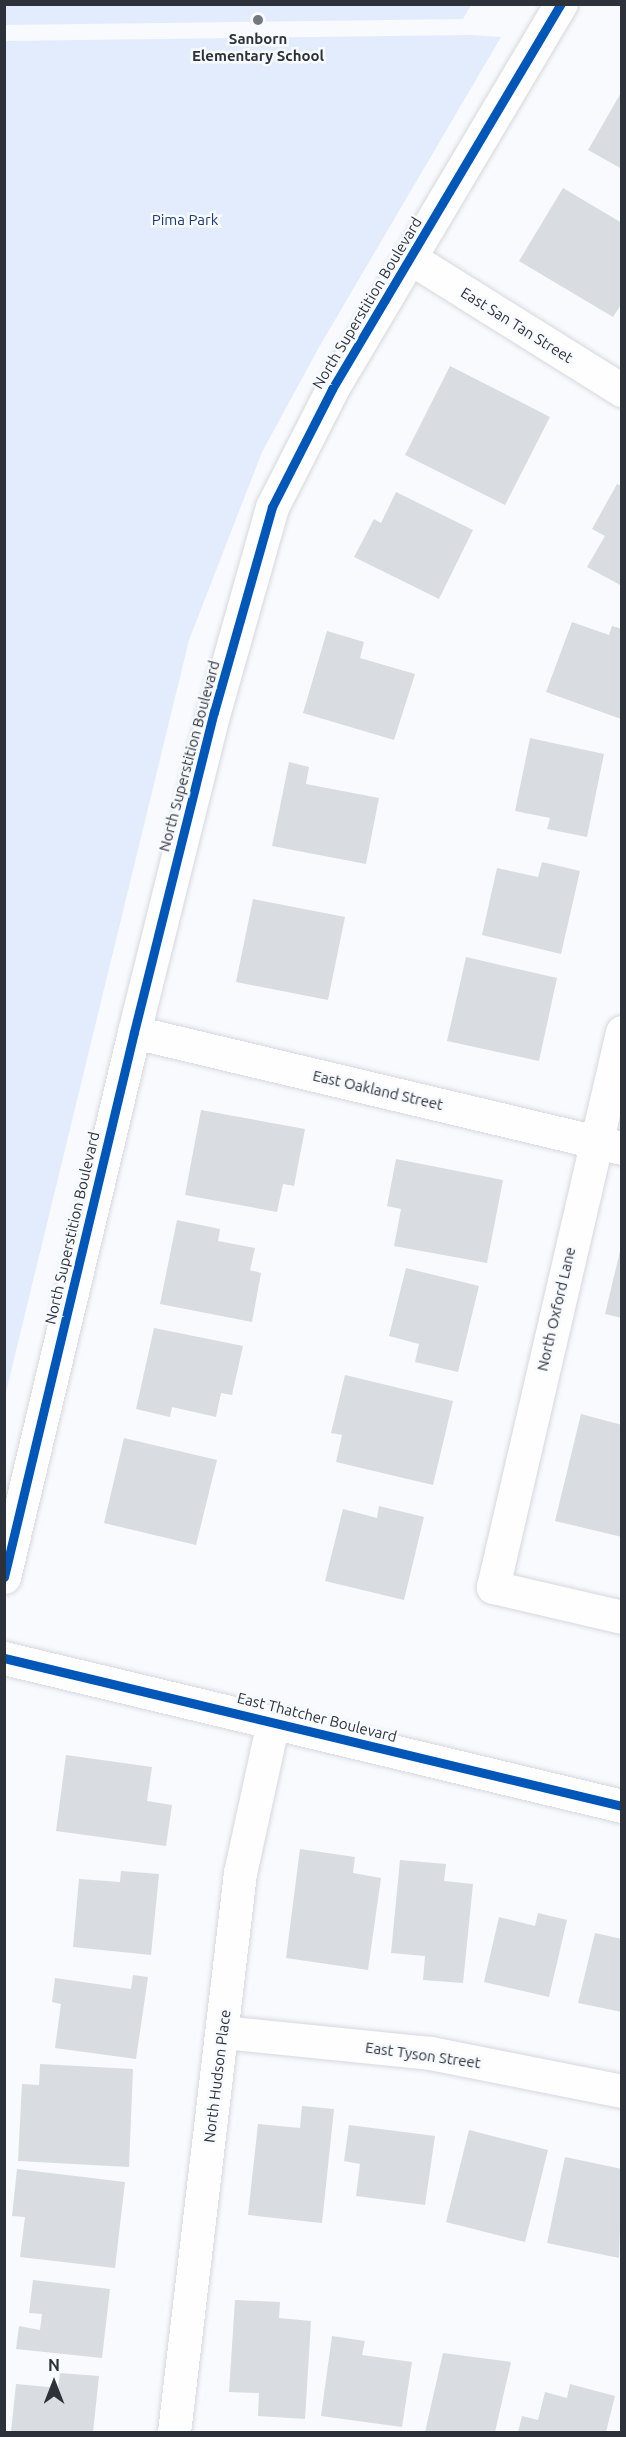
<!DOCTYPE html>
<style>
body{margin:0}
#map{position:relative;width:626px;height:2437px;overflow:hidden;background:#f8fafd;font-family:Ubuntu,sans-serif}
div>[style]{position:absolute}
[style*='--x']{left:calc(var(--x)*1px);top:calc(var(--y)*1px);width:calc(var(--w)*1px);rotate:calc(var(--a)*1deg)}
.green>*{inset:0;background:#e2ecfc}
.building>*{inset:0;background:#d9dce1}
.roads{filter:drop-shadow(0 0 2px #d5d8dd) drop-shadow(0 0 2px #d5d8dd)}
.minor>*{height:33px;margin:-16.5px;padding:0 16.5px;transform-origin:16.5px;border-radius:16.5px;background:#fefeff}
.cycleway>*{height:9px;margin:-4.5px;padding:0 4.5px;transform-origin:4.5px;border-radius:4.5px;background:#0057b8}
.dots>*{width:16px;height:16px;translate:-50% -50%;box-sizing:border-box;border:3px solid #f7fafe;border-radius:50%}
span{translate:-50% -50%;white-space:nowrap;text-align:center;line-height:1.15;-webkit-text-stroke:5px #f7fafe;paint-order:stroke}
.poi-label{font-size:15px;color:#2d3139;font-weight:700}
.park-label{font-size:15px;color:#1d3c70}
.street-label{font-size:15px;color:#2d3139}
.frame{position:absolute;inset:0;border:6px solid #2d3139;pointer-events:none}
.north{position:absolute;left:24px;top:2353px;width:60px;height:60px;-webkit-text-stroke:4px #f7fafe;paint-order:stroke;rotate:0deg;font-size:16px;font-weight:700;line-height:24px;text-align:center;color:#2d3139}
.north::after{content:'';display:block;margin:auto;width:21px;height:27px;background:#2d3139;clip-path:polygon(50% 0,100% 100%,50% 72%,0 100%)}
</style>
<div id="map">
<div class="green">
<i style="clip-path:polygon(4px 5px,5px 4px,471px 5px,463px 19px,5px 25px)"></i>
<i style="clip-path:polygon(470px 35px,501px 37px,318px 349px,262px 452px,189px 640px,5px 1396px,5px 41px)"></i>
</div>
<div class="building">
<i style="clip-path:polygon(622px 91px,622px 169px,588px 150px)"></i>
<i style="clip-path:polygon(563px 188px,622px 223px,622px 303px,613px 317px,519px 261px)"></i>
<i style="clip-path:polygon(450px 366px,550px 417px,505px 505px,405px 455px)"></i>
<i style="clip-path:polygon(617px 484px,622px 486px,622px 586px,587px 567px,605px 536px,592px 529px)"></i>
<i style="clip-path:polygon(396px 492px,473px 530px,439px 599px,354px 557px,374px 519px,381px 523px)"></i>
<i style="clip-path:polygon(572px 622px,609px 635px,612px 626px,622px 629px,621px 719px,546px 692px)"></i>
<i style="clip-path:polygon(327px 631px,364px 642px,360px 658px,415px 674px,394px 740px,303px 713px)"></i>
<i style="clip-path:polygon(530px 738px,604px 754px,587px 837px,547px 829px,550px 818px,515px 811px)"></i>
<i style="clip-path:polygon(289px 762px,309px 767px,306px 784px,379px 798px,366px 864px,272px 846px)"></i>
<i style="clip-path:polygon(542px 862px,580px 871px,561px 954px,482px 935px,497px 868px,538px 877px)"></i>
<i style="clip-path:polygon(253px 899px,345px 917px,328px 1000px,236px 982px)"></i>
<i style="clip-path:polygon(466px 957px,557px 978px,539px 1061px,447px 1041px)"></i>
<i style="clip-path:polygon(201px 1110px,305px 1129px,294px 1186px,283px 1184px,277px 1212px,185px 1195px)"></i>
<i style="clip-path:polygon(396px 1159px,503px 1180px,487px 1263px,394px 1246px,401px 1209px,387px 1206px)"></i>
<i style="clip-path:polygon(177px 1220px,220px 1229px,218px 1241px,255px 1248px,250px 1270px,261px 1273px,252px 1322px,160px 1304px)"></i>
<i style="clip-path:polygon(621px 1247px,622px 1248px,622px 1318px,605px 1314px)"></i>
<i style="clip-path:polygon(406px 1268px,479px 1286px,458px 1372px,415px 1362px,419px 1344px,389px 1336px)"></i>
<i style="clip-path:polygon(154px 1328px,243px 1346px,232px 1395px,221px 1393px,216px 1417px,172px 1407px,170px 1417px,136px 1409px)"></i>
<i style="clip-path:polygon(345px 1375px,453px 1401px,433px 1485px,336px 1462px,342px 1435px,331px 1433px)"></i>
<i style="clip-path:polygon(581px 1414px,622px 1425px,622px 1537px,555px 1521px)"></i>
<i style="clip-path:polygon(124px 1438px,217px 1460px,196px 1545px,104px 1523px)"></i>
<i style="clip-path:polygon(379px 1506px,424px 1517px,404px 1600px,325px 1581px,343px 1509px,377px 1518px)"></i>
<i style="clip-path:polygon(66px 1755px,152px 1767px,147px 1801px,172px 1805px,166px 1846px,56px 1831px)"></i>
<i style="clip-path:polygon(300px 1849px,355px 1857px,353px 1873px,381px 1878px,368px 1970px,286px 1958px)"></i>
<i style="clip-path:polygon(400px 1860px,446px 1864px,444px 1881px,473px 1884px,463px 1983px,423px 1980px,425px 1956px,391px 1953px)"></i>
<i style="clip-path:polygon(121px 1871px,159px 1874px,151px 1955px,73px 1947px,79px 1879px,120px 1882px)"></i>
<i style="clip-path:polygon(538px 1913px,567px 1920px,549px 1997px,484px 1982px,499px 1917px,535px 1926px)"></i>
<i style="clip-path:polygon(595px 1933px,622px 1939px,622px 2012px,578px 2003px)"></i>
<i style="clip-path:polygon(133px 1975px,148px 1977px,136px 2059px,55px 2048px,61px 2004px,52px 2002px,55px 1978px,131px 1989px)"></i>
<i style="clip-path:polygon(40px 2064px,133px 2069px,129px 2167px,18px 2161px,22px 2084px,39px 2085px)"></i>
<i style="clip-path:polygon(302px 2106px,334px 2109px,322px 2223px,248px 2215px,258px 2124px,300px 2128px)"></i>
<i style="clip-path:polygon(349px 2125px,435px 2136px,425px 2205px,356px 2196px,360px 2164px,344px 2161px)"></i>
<i style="clip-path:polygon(469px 2130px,548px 2150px,525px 2242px,446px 2222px)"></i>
<i style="clip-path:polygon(565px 2157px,622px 2169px,619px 2258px,547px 2243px)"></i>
<i style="clip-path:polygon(17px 2169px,125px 2182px,115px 2268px,20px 2257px,25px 2217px,12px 2216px)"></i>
<i style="clip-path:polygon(33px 2280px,110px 2289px,102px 2358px,16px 2349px,19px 2326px,40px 2330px,42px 2314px,29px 2313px)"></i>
<i style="clip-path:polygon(235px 2300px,280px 2302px,279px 2318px,311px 2321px,305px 2419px,258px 2416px,259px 2393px,229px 2392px)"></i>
<i style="clip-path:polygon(332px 2336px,365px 2341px,362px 2355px,412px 2362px,402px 2427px,321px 2416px)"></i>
<i style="clip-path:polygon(443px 2353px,511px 2362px,495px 2432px,425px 2432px)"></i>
<i style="clip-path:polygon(60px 2373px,99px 2376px,93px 2432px,11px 2432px,16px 2384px,58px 2388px)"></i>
<i style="clip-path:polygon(570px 2384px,615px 2396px,606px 2432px,518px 2432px,522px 2416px,538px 2420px,545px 2392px,567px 2398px)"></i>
</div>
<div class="roads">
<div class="minor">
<i style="--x:412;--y:259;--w:248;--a:32"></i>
<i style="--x:134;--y:1032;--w:502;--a:13.37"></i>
<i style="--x:622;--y:1032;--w:570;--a:103.09"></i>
<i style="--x:493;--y:1587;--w:132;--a:13.1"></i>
<i style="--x:4;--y:1577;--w:560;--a:-76.58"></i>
<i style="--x:134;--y:1032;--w:330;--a:-76"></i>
<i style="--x:214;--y:712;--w:213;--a:-74.2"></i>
<i style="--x:272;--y:507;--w:132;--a:-63"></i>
<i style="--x:332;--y:389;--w:448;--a:-59.3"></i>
<i style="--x:4;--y:1658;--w:635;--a:13.47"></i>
<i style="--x:223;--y:2032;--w:208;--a:5.8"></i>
<i style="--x:430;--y:2053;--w:196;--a:11.2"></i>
<i style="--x:174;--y:2432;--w:563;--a:-83.27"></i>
<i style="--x:240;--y:1873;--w:155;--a:-77.7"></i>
</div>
</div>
<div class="cycleway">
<i style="--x:4;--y:1577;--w:560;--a:-76.58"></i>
<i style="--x:134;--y:1032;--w:330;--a:-76"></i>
<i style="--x:214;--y:712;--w:213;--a:-74.2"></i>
<i style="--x:272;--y:507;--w:132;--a:-63"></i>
<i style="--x:332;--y:389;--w:448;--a:-59.3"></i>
<i style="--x:4;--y:1658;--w:635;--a:13.47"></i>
</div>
<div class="dots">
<i style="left:258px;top:20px;background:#74777e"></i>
</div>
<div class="poi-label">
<span style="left:258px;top:47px">Sanborn<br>Elementary School</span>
</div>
<div class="park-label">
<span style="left:185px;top:220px">Pima Park</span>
</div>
<div class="street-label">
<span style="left:367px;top:303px;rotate:-59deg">North Superstition Boulevard</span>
<span style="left:517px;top:325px;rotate:32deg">East San Tan Street</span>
<span style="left:189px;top:756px;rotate:-75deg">North Superstition Boulevard</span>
<span style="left:378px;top:1090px;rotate:13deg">East Oakland Street</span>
<span style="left:72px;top:1228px;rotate:-77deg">North Superstition Boulevard</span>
<span style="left:556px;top:1309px;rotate:-77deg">North Oxford Lane</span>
<span style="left:317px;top:1717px;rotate:14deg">East Thatcher Boulevard</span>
<span style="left:423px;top:2055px;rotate:8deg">East Tyson Street</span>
<span style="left:217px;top:2076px;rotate:-83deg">North Hudson Place</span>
</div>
<div class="frame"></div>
<div class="north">N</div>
</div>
